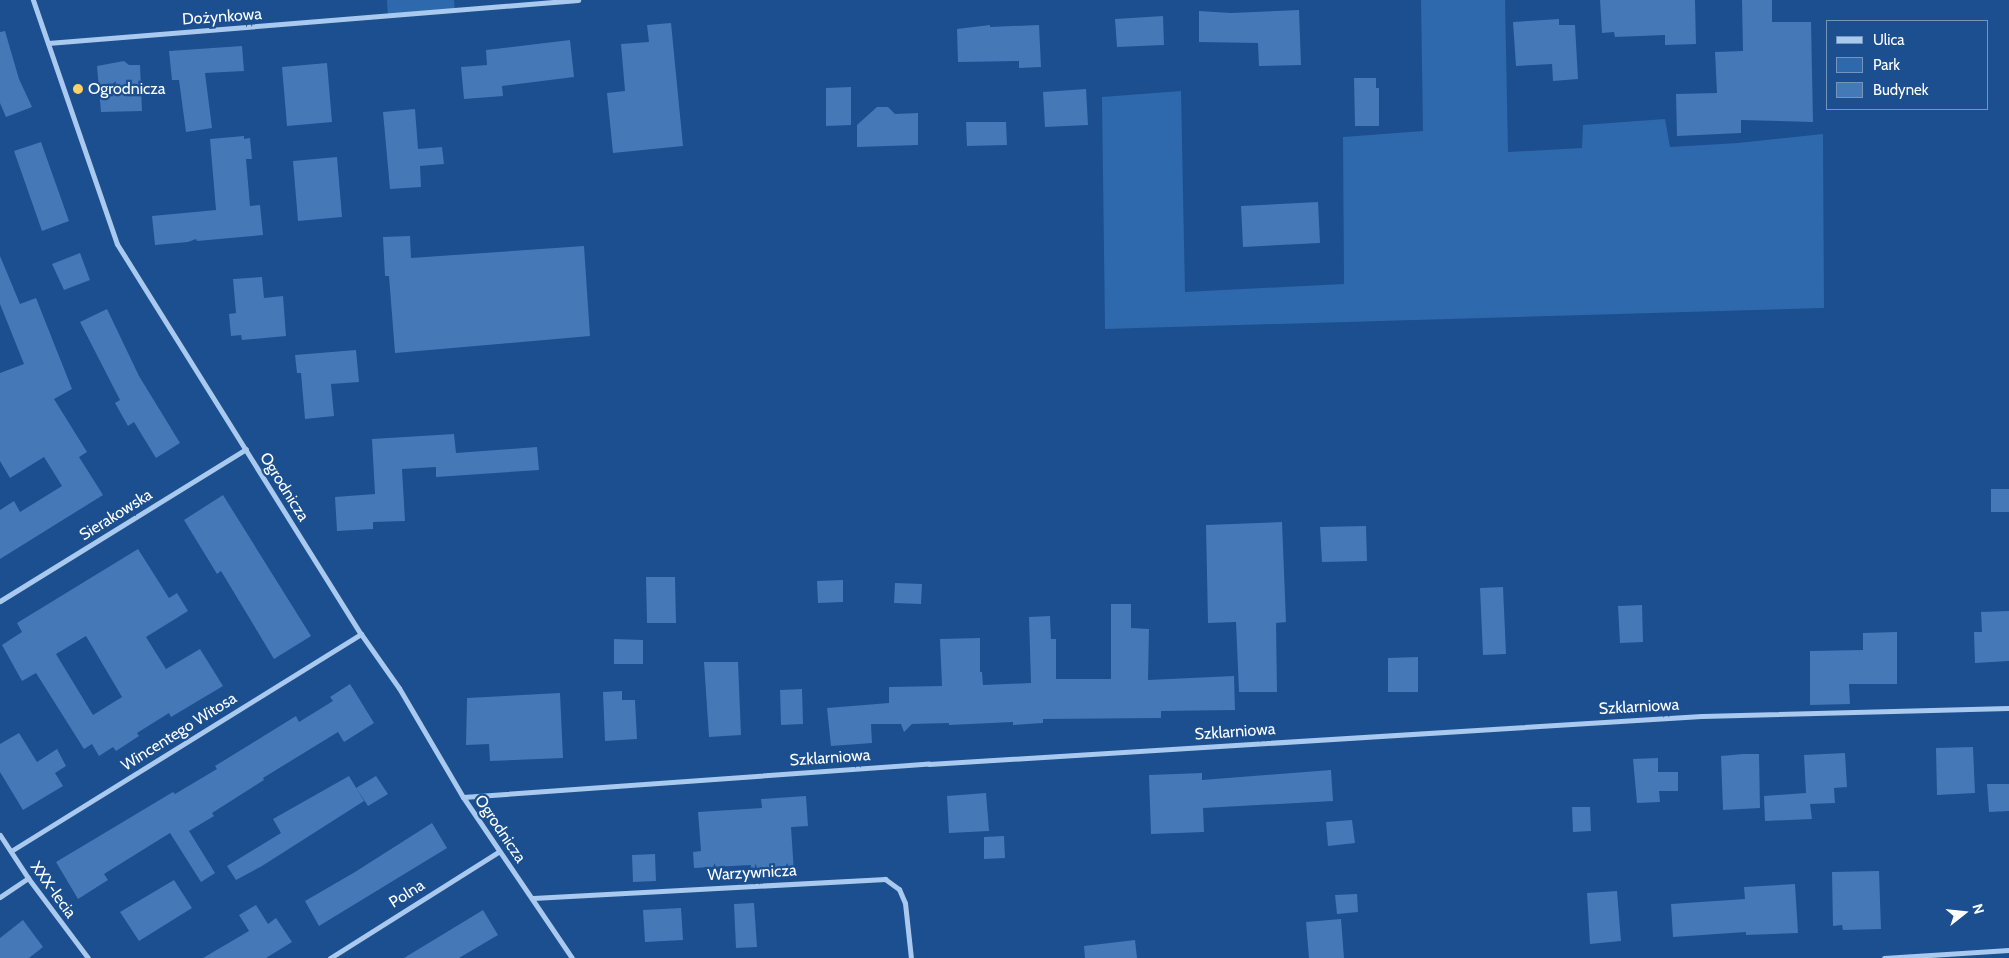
<!DOCTYPE html>
<meta charset="utf-8">
<style>
body{margin:0}
#map{position:relative;width:2009px;height:958px;overflow:hidden;background:#1b4f8f;font-family:Cabin,sans-serif}
div>[style]{position:absolute}
[style*='--x']{left:calc(var(--x)*1px);top:calc(var(--y)*1px);width:calc(var(--w)*1px);rotate:calc(var(--a)*1deg)}
.green>*{inset:0;background:#2e69ad}
.building>*{inset:0;background:#4478b7}
.street>*{height:5px;margin:-2.5px;padding:0 2.5px;transform-origin:2.5px;border-radius:2.5px;background:#a9c9ee}
.dots>*{width:14px;height:14px;translate:-50% -50%;box-sizing:border-box;border:2px solid #1b4f8f;border-radius:50%}
span{translate:-50% -50%;white-space:nowrap;text-align:center;line-height:1.15;-webkit-text-stroke:4.5px #1b4f8f;paint-order:stroke}
.street-label{font-size:16px;color:#fff}
.poi-label{font-size:16px;color:#fff}
.left{translate:0 -50%;text-align:left}
.legend{position:absolute;left:1826px;top:20px;width:162px;height:90px;box-sizing:border-box;background:#1b4f8f;border:1px solid #7695bc;margin:0;padding:6px 9px;list-style:none;font-size:15px;color:#fff}
.legend li{display:flex;align-items:center;gap:10px;height:25px}
.legend b{width:25px;border:1px solid #7695bc}
.north{position:absolute;left:1939px;top:888px;width:50px;height:50px;-webkit-text-stroke:4px #1b4f8f;paint-order:stroke;rotate:74deg;font-size:14px;font-weight:700;line-height:20px;text-align:center;color:#fff}
.north::after{content:'';display:block;margin:auto;width:18px;height:22px;background:#fff;clip-path:polygon(50% 0,100% 100%,50% 72%,0 100%)}
</style>
<div id="map">
<div class="green">
<i style="clip-path:polygon(387px 0,454px 0,455px 11px,388px 17px)"></i>
<i style="clip-path:polygon(1421px 0,1505px 0,1508px 152px,1582px 148px,1583px 125px,1665px 119px,1670px 147px,1738px 143px,1823px 134px,1824px 308px,1105px 329px,1102px 97px,1181px 91px,1185px 292px,1344px 284px,1343px 137px,1423px 131px)"></i>
</div>
<div class="building">
<i style="clip-path:polygon(1600px 0,1695px 0,1696px 44px,1665px 45px,1665px 35px,1615px 37px,1614px 32px,1602px 33px)"></i>
<i style="clip-path:polygon(1742px 0,1772px 0,1772px 22px,1811px 22px,1813px 122px,1741px 120px,1741px 133px,1677px 136px,1676px 94px,1717px 93px,1715px 52px,1743px 51px)"></i>
<i style="clip-path:polygon(1299px 10px,1301px 65px,1259px 66px,1258px 43px,1199px 42px,1199px 11px,1231px 13px)"></i>
<i style="clip-path:polygon(1163px 16px,1164px 45px,1117px 47px,1115px 19px)"></i>
<i style="clip-path:polygon(1559px 19px,1559px 25px,1575px 25px,1578px 79px,1553px 81px,1552px 64px,1516px 66px,1513px 22px)"></i>
<i style="clip-path:polygon(671px 23px,683px 146px,613px 153px,607px 93px,625px 91px,621px 44px,649px 42px,647px 25px)"></i>
<i style="clip-path:polygon(990px 25px,990px 27px,1039px 25px,1041px 67px,1019px 68px,1019px 61px,958px 62px,957px 29px)"></i>
<i style="clip-path:polygon(5px 31px,19px 79px,32px 107px,6px 117px,0 103px,0 32px)"></i>
<i style="clip-path:polygon(570px 40px,574px 77px,502px 86px,503px 96px,464px 99px,461px 67px,487px 65px,486px 50px)"></i>
<i style="clip-path:polygon(242px 46px,244px 71px,205px 73px,212px 128px,186px 132px,179px 80px,172px 80px,169px 51px)"></i>
<i style="clip-path:polygon(124px 61px,129px 65px,140px 65px,142px 111px,101px 112px,97px 66px)"></i>
<i style="clip-path:polygon(327px 63px,332px 122px,287px 126px,282px 67px)"></i>
<i style="clip-path:polygon(1354px 78px,1376px 78px,1376px 88px,1379px 88px,1379px 126px,1355px 126px)"></i>
<i style="clip-path:polygon(851px 87px,851px 125px,826px 126px,826px 88px)"></i>
<i style="clip-path:polygon(1086px 89px,1088px 125px,1045px 127px,1043px 92px)"></i>
<i style="clip-path:polygon(877px 107px,888px 107px,895px 114px,918px 113px,918px 145px,857px 147px,857px 125px)"></i>
<i style="clip-path:polygon(415px 109px,418px 149px,442px 147px,444px 164px,420px 166px,421px 187px,390px 189px,383px 112px)"></i>
<i style="clip-path:polygon(966px 122px,1006px 122px,1007px 145px,967px 146px)"></i>
<i style="clip-path:polygon(244px 136px,244px 139px,250px 138px,252px 159px,246px 159px,250px 206px,260px 205px,263px 235px,197px 241px,196px 239px,188px 242px,155px 245px,152px 216px,216px 210px,210px 139px)"></i>
<i style="clip-path:polygon(41px 142px,69px 221px,42px 231px,14px 151px)"></i>
<i style="clip-path:polygon(337px 157px,342px 217px,298px 221px,293px 161px)"></i>
<i style="clip-path:polygon(1318px 202px,1320px 243px,1243px 247px,1241px 206px)"></i>
<i style="clip-path:polygon(410px 236px,411px 258px,584px 246px,590px 336px,395px 353px,389px 276px,385px 276px,383px 237px)"></i>
<i style="clip-path:polygon(80px 253px,90px 280px,64px 290px,52px 264px)"></i>
<i style="clip-path:polygon(0 256px,20px 304px,36px 298px,72px 389px,54px 399px,87px 452px,79px 457px,103px 495px,0 559px,0 510px,14px 501px,20px 512px,62px 486px,44px 457px,10px 478px,0 461px,0 373px,24px 364px,0 304px)"></i>
<i style="clip-path:polygon(262px 277px,264px 298px,283px 296px,286px 336px,242px 340px,241px 335px,231px 336px,229px 314px,236px 313px,233px 279px)"></i>
<i style="clip-path:polygon(107px 309px,139px 376px,180px 443px,156px 458px,134px 422px,128px 426px,115px 403px,120px 400px,80px 322px)"></i>
<i style="clip-path:polygon(356px 350px,359px 382px,331px 384px,334px 416px,305px 419px,301px 373px,297px 373px,295px 355px)"></i>
<i style="clip-path:polygon(454px 434px,456px 453px,537px 447px,539px 470px,436px 477px,436px 467px,402px 469px,405px 521px,373px 522px,373px 529px,337px 531px,335px 497px,375px 494px,372px 439px)"></i>
<i style="clip-path:polygon(1991px 489px,2009px 489px,2009px 512px,1991px 512px)"></i>
<i style="clip-path:polygon(223px 495px,311px 636px,274px 659px,221px 571px,217px 574px,184px 520px)"></i>
<i style="clip-path:polygon(1282px 522px,1286px 622px,1276px 623px,1277px 692px,1239px 692px,1236px 622px,1208px 623px,1206px 525px)"></i>
<i style="clip-path:polygon(1366px 526px,1367px 561px,1322px 562px,1320px 527px)"></i>
<i style="clip-path:polygon(evenodd,138px 549px,169px 598px,177px 593px,188px 611px,146px 637px,166px 669px,200px 649px,223px 686px,171px 717px,169px 713px,137px 733px,139px 736px,116px 751px,113px 747px,99px 756px,92px 744px,84px 749px,36px 673px,22px 681px,2px 645px,22px 632px,17px 623px,138px 549px,86px 636px,122px 697px,93px 715px,56px 654px,86px 636px)"></i>
<i style="clip-path:polygon(646px 577px,675px 577px,676px 623px,647px 623px)"></i>
<i style="clip-path:polygon(843px 580px,843px 602px,818px 603px,817px 581px)"></i>
<i style="clip-path:polygon(895px 583px,922px 584px,921px 604px,894px 603px)"></i>
<i style="clip-path:polygon(1503px 587px,1506px 654px,1483px 655px,1480px 588px)"></i>
<i style="clip-path:polygon(1111px 604px,1131px 604px,1131px 628px,1149px 629px,1148px 680px,1234px 676px,1235px 710px,1161px 711px,1161px 718px,1043px 719px,1043px 723px,1013px 725px,1013px 722px,949px 725px,949px 723px,912px 724px,904px 732px,901px 724px,871px 724px,872px 743px,831px 746px,827px 708px,889px 703px,889px 687px,942px 686px,940px 639px,980px 638px,980px 672px,982px 672px,983px 685px,1031px 683px,1029px 617px,1050px 616px,1051px 639px,1056px 639px,1056px 679px,1111px 679px)"></i>
<i style="clip-path:polygon(1642px 605px,1643px 642px,1620px 643px,1618px 606px)"></i>
<i style="clip-path:polygon(2009px 611px,2009px 661px,1975px 663px,1974px 632px,1982px 632px,1981px 612px)"></i>
<i style="clip-path:polygon(1897px 632px,1897px 684px,1849px 684px,1850px 704px,1810px 705px,1810px 651px,1863px 650px,1863px 633px)"></i>
<i style="clip-path:polygon(614px 639px,643px 640px,643px 664px,614px 664px)"></i>
<i style="clip-path:polygon(1418px 657px,1418px 692px,1388px 692px,1388px 658px)"></i>
<i style="clip-path:polygon(704px 662px,738px 662px,741px 735px,709px 737px)"></i>
<i style="clip-path:polygon(350px 684px,374px 723px,344px 742px,338px 732px,263px 778px,264px 780px,212px 813px,214px 816px,189px 831px,215px 873px,201px 882px,170px 833px,104px 874px,108px 880px,78px 899px,56px 862px,173px 792px,175px 794px,217px 769px,215px 766px,296px 716px,299px 722px,333px 701px,330px 697px)"></i>
<i style="clip-path:polygon(802px 689px,803px 724px,781px 725px,780px 690px)"></i>
<i style="clip-path:polygon(622px 691px,622px 700px,635px 700px,637px 739px,605px 741px,603px 692px)"></i>
<i style="clip-path:polygon(560px 693px,563px 758px,490px 761px,489px 744px,466px 745px,467px 698px)"></i>
<i style="clip-path:polygon(19px 733px,37px 762px,57px 749px,66px 766px,55px 773px,63px 786px,23px 810px,0 772px,0 744px)"></i>
<i style="clip-path:polygon(1973px 747px,1975px 793px,1937px 795px,1936px 748px)"></i>
<i style="clip-path:polygon(1845px 753px,1847px 787px,1834px 788px,1835px 803px,1810px 804px,1812px 819px,1765px 821px,1764px 796px,1806px 793px,1804px 755px)"></i>
<i style="clip-path:polygon(1743px 754px,1759px 754px,1760px 808px,1723px 810px,1721px 756px)"></i>
<i style="clip-path:polygon(1658px 758px,1658px 772px,1678px 772px,1678px 791px,1659px 791px,1660px 802px,1637px 803px,1633px 759px)"></i>
<i style="clip-path:polygon(1331px 770px,1333px 801px,1203px 808px,1204px 832px,1151px 834px,1149px 775px,1202px 773px,1202px 780px)"></i>
<i style="clip-path:polygon(349px 776px,364px 801px,262px 866px,236px 880px,227px 866px,281px 833px,273px 819px)"></i>
<i style="clip-path:polygon(376px 776px,388px 794px,368px 806px,356px 788px)"></i>
<i style="clip-path:polygon(1987px 784px,2009px 784px,2009px 811px,1989px 812px)"></i>
<i style="clip-path:polygon(986px 793px,989px 831px,949px 833px,947px 796px)"></i>
<i style="clip-path:polygon(806px 796px,808px 826px,791px 827px,794px 873px,751px 876px,751px 865px,694px 868px,693px 852px,701px 851px,698px 812px,762px 808px,761px 799px)"></i>
<i style="clip-path:polygon(1572px 807px,1590px 807px,1591px 831px,1573px 832px)"></i>
<i style="clip-path:polygon(1352px 820px,1355px 843px,1328px 846px,1326px 822px)"></i>
<i style="clip-path:polygon(432px 823px,447px 848px,319px 926px,305px 901px,355px 872px)"></i>
<i style="clip-path:polygon(1004px 836px,1005px 858px,984px 859px,984px 837px)"></i>
<i style="clip-path:polygon(655px 854px,656px 881px,633px 882px,632px 855px)"></i>
<i style="clip-path:polygon(1879px 871px,1881px 929px,1843px 930px,1842px 925px,1833px 926px,1832px 872px)"></i>
<i style="clip-path:polygon(174px 880px,192px 908px,139px 941px,120px 912px)"></i>
<i style="clip-path:polygon(1795px 884px,1798px 933px,1746px 935px,1746px 932px,1673px 937px,1671px 904px,1745px 899px,1744px 887px)"></i>
<i style="clip-path:polygon(1617px 891px,1621px 941px,1590px 944px,1587px 893px)"></i>
<i style="clip-path:polygon(1357px 894px,1358px 912px,1337px 914px,1335px 895px)"></i>
<i style="clip-path:polygon(754px 903px,757px 947px,736px 948px,734px 904px)"></i>
<i style="clip-path:polygon(256px 905px,268px 924px,276px 918px,292px 942px,266px 958px,203px 958px,249px 931px,239px 915px)"></i>
<i style="clip-path:polygon(681px 908px,683px 940px,645px 942px,643px 910px)"></i>
<i style="clip-path:polygon(483px 910px,498px 935px,459px 958px,404px 958px)"></i>
<i style="clip-path:polygon(1341px 919px,1344px 958px,1309px 958px,1306px 922px)"></i>
<i style="clip-path:polygon(23px 920px,43px 947px,29px 958px,0 958px,0 938px)"></i>
<i style="clip-path:polygon(1135px 940px,1137px 958px,1085px 958px,1084px 946px)"></i>
</div>
<div class="street">
<i style="--x:33;--y:0;--w:258;--a:71"></i>
<i style="--x:117;--y:244;--w:460;--a:58"></i>
<i style="--x:361;--y:634;--w:66;--a:54.9"></i>
<i style="--x:399;--y:688;--w:126;--a:59.6"></i>
<i style="--x:463;--y:797;--w:194;--a:55.9"></i>
<i style="--x:48;--y:43;--w:532;--a:-4.64"></i>
<i style="--x:0;--y:601;--w:289;--a:-31.7"></i>
<i style="--x:463;--y:797;--w:467;--a:-4.1"></i>
<i style="--x:929;--y:764;--w:774;--a:-3.55"></i>
<i style="--x:1702;--y:716;--w:307;--a:-1.5"></i>
<i style="--x:0;--y:835;--w:51;--a:56.9"></i>
<i style="--x:28;--y:878;--w:100;--a:53.1"></i>
<i style="--x:11;--y:851;--w:412;--a:-31.8"></i>
<i style="--x:0;--y:897;--w:34;--a:-34"></i>
<i style="--x:533;--y:898;--w:353;--a:-3.1"></i>
<i style="--x:885;--y:879;--w:17;--a:36"></i>
<i style="--x:899;--y:889;--w:15;--a:67"></i>
<i style="--x:905;--y:903;--w:55;--a:83.8"></i>
<i style="--x:330;--y:958;--w:199;--a:-32.2"></i>
<i style="--x:1884;--y:958;--w:125;--a:-3.7"></i>
</div>
<div class="dots">
<i style="left:78px;top:89px;background:#ffd166"></i>
</div>
<div class="street-label">
<span style="left:222px;top:17px;rotate:-4deg">Dożynkowa</span>
<span style="left:284px;top:487px;rotate:58deg">Ogrodnicza</span>
<span style="left:116px;top:515px;rotate:-32deg">Sierakowska</span>
<span style="left:1639px;top:707px;rotate:-3deg">Szklarniowa</span>
<span style="left:179px;top:732px;rotate:-32deg">Wincentego Witosa</span>
<span style="left:1235px;top:732px;rotate:-4deg">Szklarniowa</span>
<span style="left:830px;top:758px;rotate:-4deg">Szklarniowa</span>
<span style="left:500px;top:829px;rotate:56deg">Ogrodnicza</span>
<span style="left:752px;top:873px;rotate:-3deg">Warzywnicza</span>
<span style="left:53px;top:890px;rotate:54deg">XXX-lecia</span>
<span style="left:407px;top:894px;rotate:-32deg">Polna</span>
</div>
<div class="poi-label">
<span class="left" style="left:88px;top:89px">Ogrodnicza</span>
</div>
<ul class="legend">
<li><b style="height:6px;background:#a9c9ee"></b>Ulica</li>
<li><b style="height:14px;background:#2e69ad"></b>Park</li>
<li><b style="height:14px;background:#4478b7"></b>Budynek</li>
</ul>
<div class="north">N</div>
</div>
